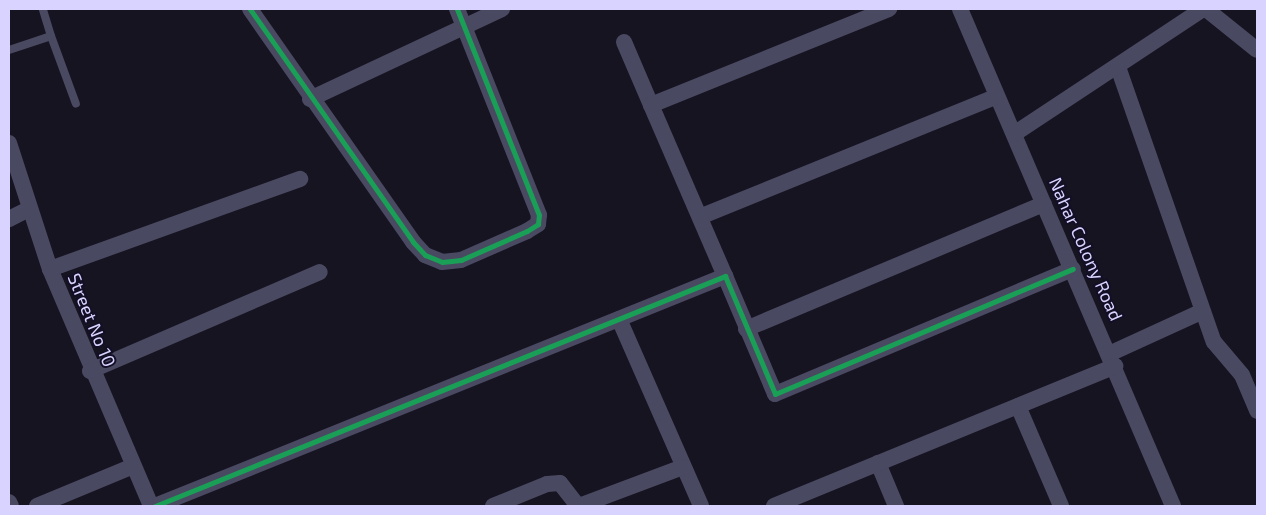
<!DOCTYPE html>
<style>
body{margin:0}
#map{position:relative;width:1266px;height:515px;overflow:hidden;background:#161421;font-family:"Exo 2",sans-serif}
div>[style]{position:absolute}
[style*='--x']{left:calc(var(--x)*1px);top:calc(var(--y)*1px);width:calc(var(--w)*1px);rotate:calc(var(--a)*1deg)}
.lane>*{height:8px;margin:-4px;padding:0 4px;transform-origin:4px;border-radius:4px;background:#4a4962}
.street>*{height:16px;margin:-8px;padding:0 8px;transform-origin:8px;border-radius:8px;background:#4a4962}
.cycleway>*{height:5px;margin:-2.5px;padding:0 2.5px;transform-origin:2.5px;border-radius:2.5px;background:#1a9f57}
span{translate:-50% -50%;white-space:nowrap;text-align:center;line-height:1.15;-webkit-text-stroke:4px #130f26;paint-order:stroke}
.street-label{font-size:18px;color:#d9d4ff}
.frame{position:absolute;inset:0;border:10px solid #d9d4ff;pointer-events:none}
</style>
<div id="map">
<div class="lane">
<i style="--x:51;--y:36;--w:72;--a:69.8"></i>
<i style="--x:9;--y:50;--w:44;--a:-18.4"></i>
<i style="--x:51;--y:36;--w:28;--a:-107"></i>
</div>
<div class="street">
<i style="--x:250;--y:9;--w:284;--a:55"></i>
<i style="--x:413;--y:242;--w:18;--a:47"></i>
<i style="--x:425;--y:255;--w:18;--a:22"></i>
<i style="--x:442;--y:262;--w:19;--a:-6"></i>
<i style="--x:461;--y:260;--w:72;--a:-23.7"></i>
<i style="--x:527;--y:231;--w:13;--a:-32"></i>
<i style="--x:538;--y:224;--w:9;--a:-84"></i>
<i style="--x:539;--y:215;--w:222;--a:-111.7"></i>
<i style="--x:960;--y:9;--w:541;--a:66.8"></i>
<i style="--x:1206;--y:9;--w:65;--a:38.8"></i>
<i style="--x:624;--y:42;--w:69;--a:66.8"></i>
<i style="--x:1118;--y:67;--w:291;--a:70.8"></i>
<i style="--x:1214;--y:342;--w:43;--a:49.7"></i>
<i style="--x:1242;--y:375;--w:39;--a:67"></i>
<i style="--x:310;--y:99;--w:212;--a:-25.1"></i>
<i style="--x:1014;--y:134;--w:227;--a:-33.5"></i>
<i style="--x:9;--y:143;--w:133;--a:72"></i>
<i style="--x:50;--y:269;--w:258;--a:66.9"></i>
<i style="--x:702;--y:216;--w:318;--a:-22.1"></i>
<i style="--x:9;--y:219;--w:22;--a:-27"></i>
<i style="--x:50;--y:269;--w:266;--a:-19.8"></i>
<i style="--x:725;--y:276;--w:186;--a:-113.4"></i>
<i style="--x:651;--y:105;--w:257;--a:-22"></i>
<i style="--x:619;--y:319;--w:204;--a:66.3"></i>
<i style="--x:746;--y:329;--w:323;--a:-22.8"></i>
<i style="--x:1109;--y:354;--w:103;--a:-24.6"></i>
<i style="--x:90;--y:371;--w:250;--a:-23.3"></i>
<i style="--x:1018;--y:406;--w:109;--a:66.7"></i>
<i style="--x:878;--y:463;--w:47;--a:67.3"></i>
<i style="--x:9;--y:502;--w:4;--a:63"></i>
<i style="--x:37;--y:506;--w:104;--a:-22.6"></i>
<i style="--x:155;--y:506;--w:615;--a:-21.97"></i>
<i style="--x:725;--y:276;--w:128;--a:67"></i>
<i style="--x:775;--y:394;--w:323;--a:-22.8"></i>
<i style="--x:493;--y:506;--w:58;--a:-22.2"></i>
<i style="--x:547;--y:484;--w:13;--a:-4"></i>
<i style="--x:560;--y:483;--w:29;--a:52"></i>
<i style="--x:579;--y:506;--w:111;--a:-20.6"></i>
<i style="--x:774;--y:506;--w:369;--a:-22.3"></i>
</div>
<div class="cycleway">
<i style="--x:250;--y:9;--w:284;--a:55"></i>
<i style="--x:413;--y:242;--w:18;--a:47"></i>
<i style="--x:425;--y:255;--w:18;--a:22"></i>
<i style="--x:442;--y:262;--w:19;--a:-6"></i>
<i style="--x:461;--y:260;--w:72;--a:-23.7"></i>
<i style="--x:527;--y:231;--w:13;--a:-32"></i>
<i style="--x:538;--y:224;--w:9;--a:-84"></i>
<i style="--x:539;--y:215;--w:222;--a:-111.7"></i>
<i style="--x:155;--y:506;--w:615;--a:-21.97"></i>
<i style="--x:725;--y:276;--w:128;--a:67"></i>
<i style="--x:775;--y:394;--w:323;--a:-22.8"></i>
</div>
<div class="street-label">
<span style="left:1086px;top:249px;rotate:66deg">Nahar Colony Road</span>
<span style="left:92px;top:320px;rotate:68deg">Street No 10</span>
</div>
<div class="frame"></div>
</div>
